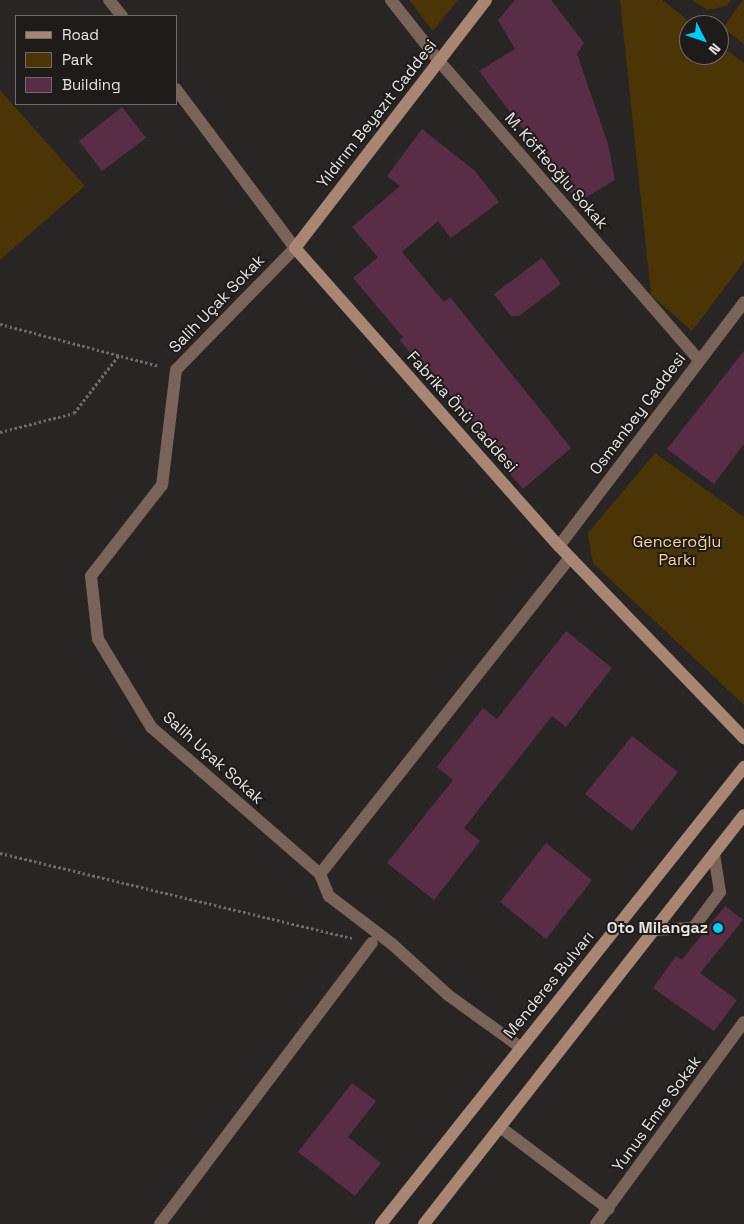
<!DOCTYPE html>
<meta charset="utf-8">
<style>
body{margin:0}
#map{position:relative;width:744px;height:1224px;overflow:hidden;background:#2a2525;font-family:"Space Grotesk",sans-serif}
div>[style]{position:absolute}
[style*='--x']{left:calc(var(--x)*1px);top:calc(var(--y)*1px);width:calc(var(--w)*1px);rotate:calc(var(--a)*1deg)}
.green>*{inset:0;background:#4b3406}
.building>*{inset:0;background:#5a2d47}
.path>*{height:3px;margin-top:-1.5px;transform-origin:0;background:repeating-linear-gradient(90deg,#6f6b6b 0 2.5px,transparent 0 5px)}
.lane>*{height:12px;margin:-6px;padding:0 6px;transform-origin:6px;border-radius:6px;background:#7a6358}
.street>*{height:12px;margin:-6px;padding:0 6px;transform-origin:6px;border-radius:6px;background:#7a6358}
.secondary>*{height:12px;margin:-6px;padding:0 6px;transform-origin:6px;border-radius:6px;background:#a98674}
.dots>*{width:14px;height:14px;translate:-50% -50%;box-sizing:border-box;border:2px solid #201b1b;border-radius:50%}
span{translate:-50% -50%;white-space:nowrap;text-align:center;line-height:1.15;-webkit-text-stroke:4px #201b1b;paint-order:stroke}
.street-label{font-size:16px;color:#e9e5e5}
.park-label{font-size:16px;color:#f8d39a}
.poi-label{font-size:16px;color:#e9e5e5;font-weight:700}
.right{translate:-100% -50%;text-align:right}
.legend{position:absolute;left:15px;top:15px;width:162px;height:90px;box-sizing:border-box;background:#201b1b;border:1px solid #706c6c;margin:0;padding:6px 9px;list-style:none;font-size:15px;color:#e9e5e5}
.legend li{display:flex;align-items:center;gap:10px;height:25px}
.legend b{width:25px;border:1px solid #706c6c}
.north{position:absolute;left:679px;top:15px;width:50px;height:50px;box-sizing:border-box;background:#201b1b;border:1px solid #706c6c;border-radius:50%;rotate:131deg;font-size:14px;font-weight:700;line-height:20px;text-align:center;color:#e9e5e5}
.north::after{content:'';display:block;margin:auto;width:18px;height:22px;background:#00cbf8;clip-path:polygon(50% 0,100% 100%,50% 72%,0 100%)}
</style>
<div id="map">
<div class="green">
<i style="clip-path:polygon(409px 0,458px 0,433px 31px)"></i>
<i style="clip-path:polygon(620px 0,662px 0,694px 25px,689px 25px,689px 55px,719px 55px,719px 44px,744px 63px,744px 262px,692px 331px,651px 295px)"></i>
<i style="clip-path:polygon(692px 0,731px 0,727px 6px,708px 10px)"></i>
<i style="clip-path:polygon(743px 0,744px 0,744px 44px,723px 28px)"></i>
<i style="clip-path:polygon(0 90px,85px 186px,0 260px)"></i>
<i style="clip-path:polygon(655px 453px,744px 517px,744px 705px,593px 563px,588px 533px)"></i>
</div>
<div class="building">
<i style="clip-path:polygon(515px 0,551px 0,584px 43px,577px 54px,608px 144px,615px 180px,578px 202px,479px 71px,515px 49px,498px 20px)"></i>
<i style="clip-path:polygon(122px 107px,146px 138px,102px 171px,79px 141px)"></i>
<i style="clip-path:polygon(422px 129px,475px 171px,499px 202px,451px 238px,438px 221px,402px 252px,444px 302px,450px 297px,571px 448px,523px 489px,499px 461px,502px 458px,426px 366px,423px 369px,400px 340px,403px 337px,353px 278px,378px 257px,352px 227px,400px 186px,387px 176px)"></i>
<i style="clip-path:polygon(542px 258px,561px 284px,519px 316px,511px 316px,494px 294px)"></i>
<i style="clip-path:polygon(744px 351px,744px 444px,714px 484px,667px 449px)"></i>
<i style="clip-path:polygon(566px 631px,612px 668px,566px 727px,552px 716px,464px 828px,480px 841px,434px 900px,387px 863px,453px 780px,437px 767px,483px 708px,497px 719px)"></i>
<i style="clip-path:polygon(632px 736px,678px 772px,632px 831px,585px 794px)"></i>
<i style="clip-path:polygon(546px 843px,592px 880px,546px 939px,500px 902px)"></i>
<i style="clip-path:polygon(725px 906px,743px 920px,700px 973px,737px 1000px,714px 1031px,653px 988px,676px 956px,682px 960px)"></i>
<i style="clip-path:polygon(352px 1083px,376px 1101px,348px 1137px,381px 1163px,355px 1196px,298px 1152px)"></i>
</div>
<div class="path">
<i style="--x:0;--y:324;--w:164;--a:14.8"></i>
<i style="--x:0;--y:432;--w:76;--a:-14.4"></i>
<i style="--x:74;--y:413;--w:73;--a:-52.2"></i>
<i style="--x:0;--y:853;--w:362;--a:13.6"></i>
</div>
<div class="lane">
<i style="--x:653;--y:930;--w:40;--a:-2.9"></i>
<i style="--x:693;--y:928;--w:45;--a:-53.1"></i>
<i style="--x:720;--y:892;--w:38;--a:-99"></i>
</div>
<div class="street">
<i style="--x:109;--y:0;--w:21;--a:51"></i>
<i style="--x:391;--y:0;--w:78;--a:51.8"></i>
<i style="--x:439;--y:61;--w:396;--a:49"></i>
<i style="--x:176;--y:89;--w:199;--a:53.2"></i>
<i style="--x:295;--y:248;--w:170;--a:134.3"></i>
<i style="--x:176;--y:370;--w:116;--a:96.9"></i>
<i style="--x:162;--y:485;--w:115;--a:128"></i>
<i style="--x:91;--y:576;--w:63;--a:83.7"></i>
<i style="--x:98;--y:639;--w:103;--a:58.9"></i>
<i style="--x:151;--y:727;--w:224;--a:41"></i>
<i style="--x:320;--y:874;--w:24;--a:68"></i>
<i style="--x:329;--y:896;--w:79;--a:37.3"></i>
<i style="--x:392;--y:944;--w:76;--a:42.3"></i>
<i style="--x:448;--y:995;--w:89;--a:35.8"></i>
<i style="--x:559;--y:546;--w:306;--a:-52.8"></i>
<i style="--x:320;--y:874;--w:403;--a:-51.7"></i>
<i style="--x:500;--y:1127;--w:136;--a:37"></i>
<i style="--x:160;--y:1224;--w:352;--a:-53"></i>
<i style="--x:596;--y:1224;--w:250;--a:-53.8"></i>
</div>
<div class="secondary">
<i style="--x:486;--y:0;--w:313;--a:127.6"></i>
<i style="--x:295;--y:248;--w:398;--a:48.5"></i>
<i style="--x:559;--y:546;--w:267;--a:46.1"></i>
<i style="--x:381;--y:1224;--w:584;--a:-51.54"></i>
<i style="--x:424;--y:1224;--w:519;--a:-51.96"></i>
</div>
<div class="dots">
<i style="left:718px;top:928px;background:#00cbf8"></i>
</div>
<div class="street-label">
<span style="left:377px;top:114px;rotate:-52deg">Yıldırım Beyazıt Caddesi</span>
<span style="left:556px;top:171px;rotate:49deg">M. Köfteoğlu Sokak</span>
<span style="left:217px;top:304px;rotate:-46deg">Salih Uçak Sokak</span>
<span style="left:462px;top:412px;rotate:48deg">Fabrika Önü Caddesi</span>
<span style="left:638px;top:414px;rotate:-53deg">Osmanbey Caddesi</span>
<span style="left:213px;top:758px;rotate:42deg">Salih Uçak Sokak</span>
<span style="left:549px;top:985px;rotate:-51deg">Menderes Bulvarı</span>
<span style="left:657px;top:1114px;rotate:-54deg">Yunus Emre Sokak</span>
</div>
<div class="park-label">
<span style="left:677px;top:551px">Genceroğlu<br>Parkı</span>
</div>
<div class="poi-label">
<span class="right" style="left:708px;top:928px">Oto Milangaz</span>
</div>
<ul class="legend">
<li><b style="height:6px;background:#a98674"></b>Road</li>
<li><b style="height:14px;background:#4b3406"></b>Park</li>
<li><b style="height:14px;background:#5a2d47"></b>Building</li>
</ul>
<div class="north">N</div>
</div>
